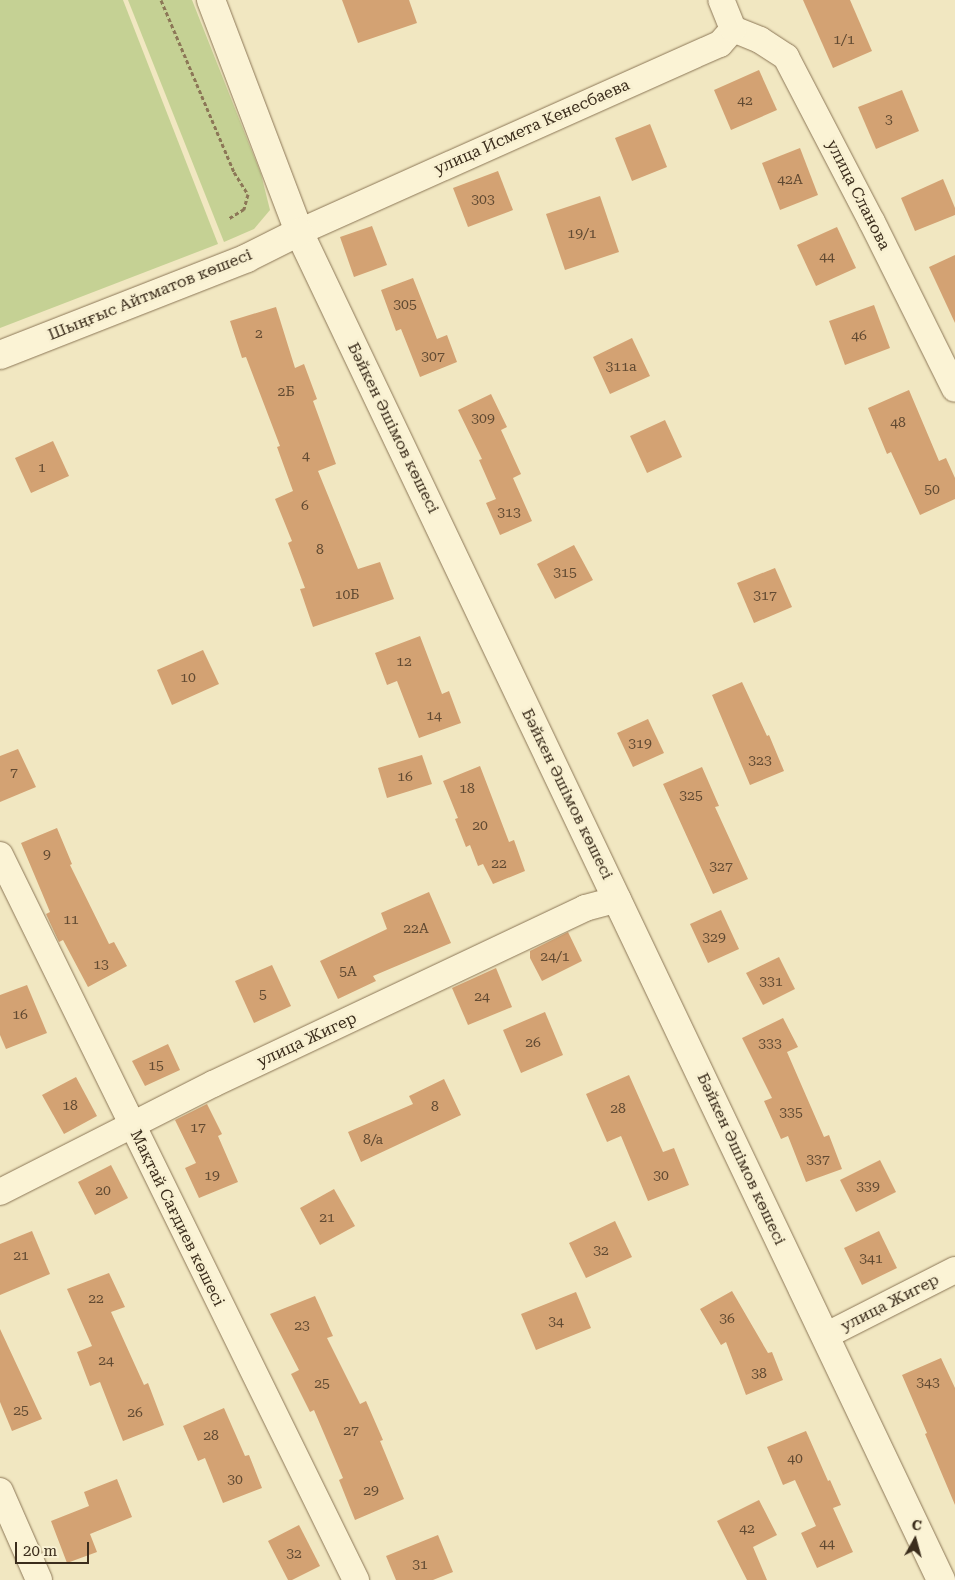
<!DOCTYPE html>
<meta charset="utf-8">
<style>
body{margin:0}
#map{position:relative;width:955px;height:1580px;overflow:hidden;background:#f1e7c1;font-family:"Roboto Serif",serif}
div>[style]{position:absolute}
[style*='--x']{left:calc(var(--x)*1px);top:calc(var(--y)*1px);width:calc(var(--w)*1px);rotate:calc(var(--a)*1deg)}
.green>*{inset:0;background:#c5d194}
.building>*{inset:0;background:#d3a273}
.path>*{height:3px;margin-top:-1.5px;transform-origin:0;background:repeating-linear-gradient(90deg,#8c7757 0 4px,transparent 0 6.5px)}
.roads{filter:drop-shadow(0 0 1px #8c7757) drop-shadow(0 0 1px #8c7757)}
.minor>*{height:26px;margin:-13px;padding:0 13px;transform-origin:13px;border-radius:13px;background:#fbf3d5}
.secondary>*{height:28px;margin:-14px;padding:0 14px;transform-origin:14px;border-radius:14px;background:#fbf3d5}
span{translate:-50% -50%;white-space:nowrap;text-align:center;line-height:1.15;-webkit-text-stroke:5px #f8f0d1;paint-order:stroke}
.number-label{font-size:14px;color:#614a32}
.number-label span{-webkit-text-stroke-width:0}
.street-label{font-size:16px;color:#3b2d1c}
.north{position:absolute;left:890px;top:1515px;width:50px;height:50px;-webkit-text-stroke:4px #f8f0d1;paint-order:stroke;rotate:7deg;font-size:14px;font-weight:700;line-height:20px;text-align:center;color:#3b2d1c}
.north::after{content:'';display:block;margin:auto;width:18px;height:22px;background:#3b2d1c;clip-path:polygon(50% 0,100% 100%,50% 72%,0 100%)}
.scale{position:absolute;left:15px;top:1542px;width:74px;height:22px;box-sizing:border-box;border:2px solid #3b2d1c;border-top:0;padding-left:6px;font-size:15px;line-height:18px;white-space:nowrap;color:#3b2d1c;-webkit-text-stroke:4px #f8f0d1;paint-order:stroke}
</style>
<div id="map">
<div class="green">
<i style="clip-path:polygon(0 0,123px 0,218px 244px,0 328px)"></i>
<i style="clip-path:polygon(128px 0,192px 0,261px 174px,270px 210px,254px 229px,224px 242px)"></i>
</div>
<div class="building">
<i style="clip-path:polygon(342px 0,409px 0,417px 23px,358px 43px)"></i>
<i style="clip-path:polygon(803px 0,850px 0,872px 51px,833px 68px)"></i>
<i style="clip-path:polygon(759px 70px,777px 110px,731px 130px,714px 90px)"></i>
<i style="clip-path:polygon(902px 90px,919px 131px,876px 149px,858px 107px)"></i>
<i style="clip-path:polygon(650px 124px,667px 167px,632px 181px,615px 138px)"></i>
<i style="clip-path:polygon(800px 148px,818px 195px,780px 210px,762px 163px)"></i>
<i style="clip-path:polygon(498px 171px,513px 210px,468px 227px,453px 188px)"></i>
<i style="clip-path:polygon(943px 179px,955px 208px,955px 215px,915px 231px,901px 198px)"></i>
<i style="clip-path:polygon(600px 196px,619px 252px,565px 270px,546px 214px)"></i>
<i style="clip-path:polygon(372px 226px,387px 265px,354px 277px,340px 237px)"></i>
<i style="clip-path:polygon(837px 227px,856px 268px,816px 286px,797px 245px)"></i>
<i style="clip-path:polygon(955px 255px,955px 323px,929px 267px)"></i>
<i style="clip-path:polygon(413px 278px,437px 339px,447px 335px,457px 362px,420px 377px,401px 329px,396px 331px,381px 290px)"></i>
<i style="clip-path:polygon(874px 305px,890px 348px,845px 365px,829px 321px)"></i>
<i style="clip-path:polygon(276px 307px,295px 368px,304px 364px,317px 399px,313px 401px,336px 464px,318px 471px,358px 569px,380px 562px,394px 599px,313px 627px,300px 589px,305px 588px,288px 543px,292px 541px,275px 499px,293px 491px,277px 447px,280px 446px,246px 357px,242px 358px,230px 321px)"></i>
<i style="clip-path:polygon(632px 338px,650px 376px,610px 394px,593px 357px)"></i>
<i style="clip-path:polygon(909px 390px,939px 461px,946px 458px,955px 478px,955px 499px,920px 515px,891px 452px,887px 454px,868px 408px)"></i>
<i style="clip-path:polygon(491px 394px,507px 427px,501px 430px,521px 474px,513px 478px,532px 521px,500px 535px,486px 503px,496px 499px,479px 460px,482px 459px,458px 410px)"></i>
<i style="clip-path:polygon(665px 420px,682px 457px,647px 473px,630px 436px)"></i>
<i style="clip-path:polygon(53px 441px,69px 476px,31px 493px,15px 458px)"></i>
<i style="clip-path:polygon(574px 545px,593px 580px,555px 599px,537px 564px)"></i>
<i style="clip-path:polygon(775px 568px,792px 607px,754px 623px,737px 583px)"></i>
<i style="clip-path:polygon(420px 636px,442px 694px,449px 691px,461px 723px,419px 738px,397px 681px,387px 685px,375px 653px)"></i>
<i style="clip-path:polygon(203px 650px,219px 684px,172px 705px,157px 670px)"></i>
<i style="clip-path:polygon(742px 682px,767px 736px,769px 735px,784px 771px,750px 785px,712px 695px)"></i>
<i style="clip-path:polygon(648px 719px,664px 753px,633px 767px,617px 733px)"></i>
<i style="clip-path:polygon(18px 749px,36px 787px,0 802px,0 756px)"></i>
<i style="clip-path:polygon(422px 755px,432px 784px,387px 798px,378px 768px)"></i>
<i style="clip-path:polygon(480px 766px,509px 842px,514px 840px,525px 871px,493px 884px,483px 864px,478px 866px,470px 845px,466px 847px,455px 819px,458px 818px,443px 781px)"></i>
<i style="clip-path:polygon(702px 767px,719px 806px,715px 807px,748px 879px,713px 894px,663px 784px)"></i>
<i style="clip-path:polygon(57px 828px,72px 864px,70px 865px,109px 944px,114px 942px,127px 966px,88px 987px,63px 940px,59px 942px,46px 914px,50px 912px,21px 843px)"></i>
<i style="clip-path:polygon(429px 892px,451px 943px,373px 976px,376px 981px,338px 999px,320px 961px,387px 929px,381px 913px)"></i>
<i style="clip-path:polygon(721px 910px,739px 949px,708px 963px,690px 924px)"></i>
<i style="clip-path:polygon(568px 932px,582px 961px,542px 981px,530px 958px,530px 951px)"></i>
<i style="clip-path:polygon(779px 957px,795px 989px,763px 1005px,746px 973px)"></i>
<i style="clip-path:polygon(272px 965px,291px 1006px,254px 1023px,235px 981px)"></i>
<i style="clip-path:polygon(496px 968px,512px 1007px,468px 1025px,452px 988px)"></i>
<i style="clip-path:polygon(27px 985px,47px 1033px,6px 1049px,0 1035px,0 995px)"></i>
<i style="clip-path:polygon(545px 1012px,563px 1055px,521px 1073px,503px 1030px)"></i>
<i style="clip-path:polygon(783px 1018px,798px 1047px,787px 1052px,824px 1137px,829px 1135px,842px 1169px,806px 1182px,788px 1136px,781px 1139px,764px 1101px,772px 1098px,742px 1038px)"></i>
<i style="clip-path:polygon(168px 1044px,180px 1070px,145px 1086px,132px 1061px)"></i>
<i style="clip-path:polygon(629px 1075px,663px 1152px,674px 1148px,689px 1185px,648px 1201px,621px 1136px,607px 1142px,586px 1094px)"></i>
<i style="clip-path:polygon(76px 1077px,97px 1116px,64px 1134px,42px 1095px)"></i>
<i style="clip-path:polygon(444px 1079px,461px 1115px,361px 1162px,348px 1132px,413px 1104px,409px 1096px)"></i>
<i style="clip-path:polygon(207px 1104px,222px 1134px,218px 1136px,238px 1182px,199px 1198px,185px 1168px,196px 1163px,175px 1120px)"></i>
<i style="clip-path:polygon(880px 1160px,896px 1192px,856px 1212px,840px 1180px)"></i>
<i style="clip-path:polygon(111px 1165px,128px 1198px,95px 1215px,78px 1182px)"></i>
<i style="clip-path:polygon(334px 1189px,355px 1226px,320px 1245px,300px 1208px)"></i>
<i style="clip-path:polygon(615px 1221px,632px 1257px,586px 1278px,569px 1243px)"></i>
<i style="clip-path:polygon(32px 1231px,50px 1274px,0 1295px,0 1244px)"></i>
<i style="clip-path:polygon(879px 1231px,897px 1268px,862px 1285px,844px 1248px)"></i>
<i style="clip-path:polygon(109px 1273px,125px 1307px,111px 1312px,144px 1385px,148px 1383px,164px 1425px,123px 1441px,100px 1382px,90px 1386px,77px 1352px,92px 1346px,67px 1289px)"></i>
<i style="clip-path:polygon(732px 1291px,768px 1353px,772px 1352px,783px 1380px,746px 1395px,726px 1342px,721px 1345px,700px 1309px)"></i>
<i style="clip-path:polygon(576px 1292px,591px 1328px,536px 1350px,521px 1314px)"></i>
<i style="clip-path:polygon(315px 1296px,333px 1336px,327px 1338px,360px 1404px,366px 1401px,383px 1440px,380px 1441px,404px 1499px,355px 1520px,339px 1480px,343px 1478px,314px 1410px,310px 1412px,291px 1374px,299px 1370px,270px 1314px)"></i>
<i style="clip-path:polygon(0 1329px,42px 1419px,12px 1431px,0 1402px)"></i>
<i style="clip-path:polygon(941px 1358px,955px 1388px,955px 1505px,925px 1434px,927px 1433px,902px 1375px)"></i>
<i style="clip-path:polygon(224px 1408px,245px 1456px,249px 1455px,262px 1488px,223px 1503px,205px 1458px,198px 1461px,183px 1426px)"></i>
<i style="clip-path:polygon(806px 1431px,828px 1481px,830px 1480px,841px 1505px,833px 1508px,853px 1552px,817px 1568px,801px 1533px,816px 1526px,795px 1480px,783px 1485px,767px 1447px)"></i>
<i style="clip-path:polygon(117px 1479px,132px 1517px,90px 1534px,97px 1552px,67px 1563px,51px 1521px,89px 1506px,84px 1492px)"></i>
<i style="clip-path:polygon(759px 1500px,777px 1535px,753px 1547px,767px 1580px,747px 1580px,717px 1521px)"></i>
<i style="clip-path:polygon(299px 1525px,320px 1566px,292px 1580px,288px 1580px,268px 1541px)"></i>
<i style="clip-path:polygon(438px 1535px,453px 1572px,433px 1580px,396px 1580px,386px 1556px)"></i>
</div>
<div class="path">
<i style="--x:161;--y:0;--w:187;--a:67"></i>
<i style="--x:234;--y:172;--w:26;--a:58"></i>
<i style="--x:248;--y:194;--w:16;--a:105"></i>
<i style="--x:244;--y:209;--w:19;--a:148"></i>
</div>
<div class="roads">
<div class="minor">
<i style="--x:733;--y:29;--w:29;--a:22"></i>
<i style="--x:760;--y:40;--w:31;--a:33"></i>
<i style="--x:786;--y:57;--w:186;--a:62.5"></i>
<i style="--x:872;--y:222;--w:186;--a:63.6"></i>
<i style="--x:299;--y:232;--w:461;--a:-24.1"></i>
<i style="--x:720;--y:44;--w:20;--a:-49"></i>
<i style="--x:733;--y:29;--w:31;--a:-112"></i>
<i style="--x:0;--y:855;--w:808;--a:63.85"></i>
<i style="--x:0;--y:1192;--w:239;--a:-26.9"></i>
<i style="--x:213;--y:1084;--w:412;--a:-25.3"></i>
<i style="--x:585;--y:908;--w:34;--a:-15"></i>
<i style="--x:825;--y:1336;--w:146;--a:-26.9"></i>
<i style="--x:0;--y:1491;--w:97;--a:66.3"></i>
</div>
<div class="secondary">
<i style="--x:211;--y:0;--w:248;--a:69.2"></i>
<i style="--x:299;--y:232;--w:1493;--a:64.53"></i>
<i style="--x:0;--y:355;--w:265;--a:-21.4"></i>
<i style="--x:247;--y:258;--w:58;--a:-26.6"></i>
</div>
</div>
<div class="number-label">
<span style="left:844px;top:39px">1/1</span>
<span style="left:745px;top:100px">42</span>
<span style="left:889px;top:119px">3</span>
<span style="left:790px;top:179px">42А</span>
<span style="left:483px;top:199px">303</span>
<span style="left:582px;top:233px">19/1</span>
<span style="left:827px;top:256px">44</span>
<span style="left:405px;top:304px">305</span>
<span style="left:259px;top:333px">2</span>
<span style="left:859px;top:335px">46</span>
<span style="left:433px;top:356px">307</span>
<span style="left:621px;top:366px">311а</span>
<span style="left:286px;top:391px">2Б</span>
<span style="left:483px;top:418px">309</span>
<span style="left:898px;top:422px">48</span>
<span style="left:306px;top:455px">4</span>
<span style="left:42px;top:467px">1</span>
<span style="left:932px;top:489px">50</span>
<span style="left:305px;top:505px">6</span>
<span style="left:509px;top:512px">313</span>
<span style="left:320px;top:549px">8</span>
<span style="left:565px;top:572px">315</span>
<span style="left:347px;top:594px">10Б</span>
<span style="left:765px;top:595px">317</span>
<span style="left:404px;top:661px">12</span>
<span style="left:188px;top:677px">10</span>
<span style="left:434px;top:715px">14</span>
<span style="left:640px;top:743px">319</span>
<span style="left:760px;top:760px">323</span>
<span style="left:14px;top:772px">7</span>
<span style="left:405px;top:776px">16</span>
<span style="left:467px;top:788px">18</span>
<span style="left:691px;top:795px">325</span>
<span style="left:480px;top:825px">20</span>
<span style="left:47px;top:854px">9</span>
<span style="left:499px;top:863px">22</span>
<span style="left:721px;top:866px">327</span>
<span style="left:71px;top:919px">11</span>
<span style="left:416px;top:928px">22А</span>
<span style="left:714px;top:937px">329</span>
<span style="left:555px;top:956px">24/1</span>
<span style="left:101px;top:964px">13</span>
<span style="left:348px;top:971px">5А</span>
<span style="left:771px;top:981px">331</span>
<span style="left:263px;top:994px">5</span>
<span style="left:482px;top:996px">24</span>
<span style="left:20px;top:1014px">16</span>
<span style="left:533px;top:1042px">26</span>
<span style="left:770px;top:1043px">333</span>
<span style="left:156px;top:1065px">15</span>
<span style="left:70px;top:1105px">18</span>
<span style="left:435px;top:1106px">8</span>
<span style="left:618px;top:1108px">28</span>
<span style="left:791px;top:1112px">335</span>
<span style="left:198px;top:1127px">17</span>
<span style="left:373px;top:1139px">8/а</span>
<span style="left:818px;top:1159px">337</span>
<span style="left:212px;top:1175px">19</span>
<span style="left:661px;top:1175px">30</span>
<span style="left:868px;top:1186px">339</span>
<span style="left:103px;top:1190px">20</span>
<span style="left:327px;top:1217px">21</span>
<span style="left:601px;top:1250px">32</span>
<span style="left:21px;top:1255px">21</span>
<span style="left:871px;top:1258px">341</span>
<span style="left:96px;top:1298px">22</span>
<span style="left:727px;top:1318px">36</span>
<span style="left:556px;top:1321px">34</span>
<span style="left:302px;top:1325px">23</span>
<span style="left:106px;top:1360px">24</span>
<span style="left:759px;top:1373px">38</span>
<span style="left:928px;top:1382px">343</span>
<span style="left:322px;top:1383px">25</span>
<span style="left:21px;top:1410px">25</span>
<span style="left:135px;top:1412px">26</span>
<span style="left:351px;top:1430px">27</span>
<span style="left:211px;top:1435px">28</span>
<span style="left:795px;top:1458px">40</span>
<span style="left:235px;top:1479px">30</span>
<span style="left:371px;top:1490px">29</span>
<span style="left:747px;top:1528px">42</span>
<span style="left:827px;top:1543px">44</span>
<span style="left:294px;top:1553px">32</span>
<span style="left:420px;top:1564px">31</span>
</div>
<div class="street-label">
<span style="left:532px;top:127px;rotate:-24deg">улица Исмета Кенесбаева</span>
<span style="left:858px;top:195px;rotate:63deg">улица Сланова</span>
<span style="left:150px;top:295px;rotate:-22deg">Шыңғыс Айтматов көшесі</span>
<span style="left:393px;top:428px;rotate:64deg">Бәйкен Әшімов көшесі</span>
<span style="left:567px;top:794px;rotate:64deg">Бәйкен Әшімов көшесі</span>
<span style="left:307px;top:1040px;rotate:-25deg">улица Жигер</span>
<span style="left:741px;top:1159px;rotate:65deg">Бәйкен Әшімов көшесі</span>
<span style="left:177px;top:1218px;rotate:64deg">Мақтай Сағдиев көшесі</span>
<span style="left:890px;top:1303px;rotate:-27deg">улица Жигер</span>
</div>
<div class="north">С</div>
<div class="scale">20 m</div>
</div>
